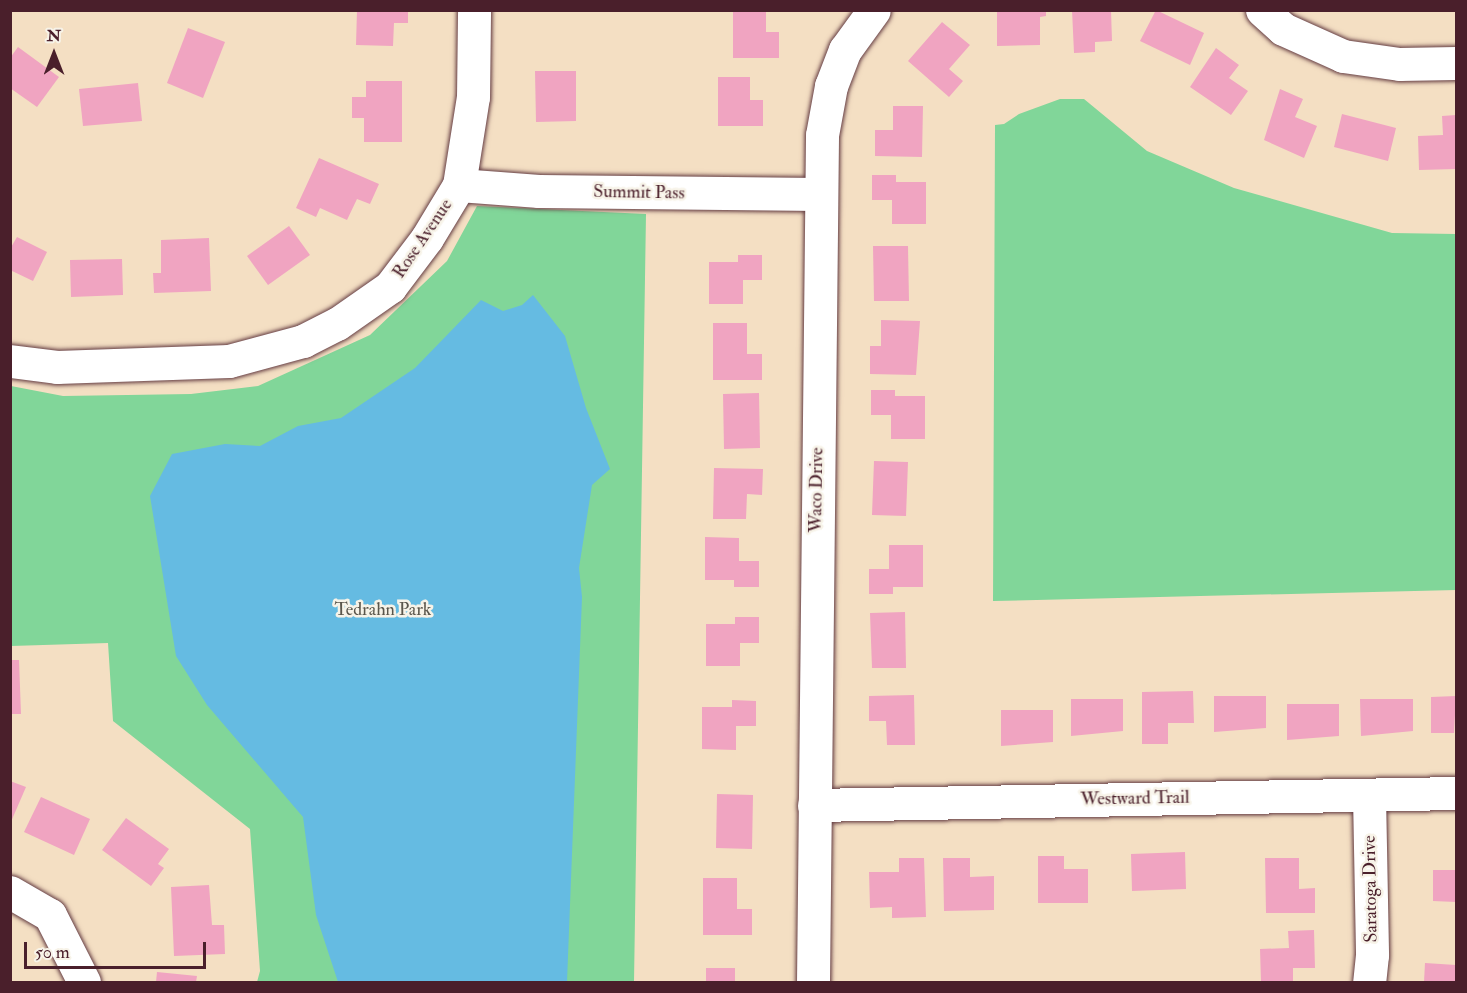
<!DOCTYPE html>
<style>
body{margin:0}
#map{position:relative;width:1467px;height:993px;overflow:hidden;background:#f4dfc3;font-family:"IM FELL Double Pica",serif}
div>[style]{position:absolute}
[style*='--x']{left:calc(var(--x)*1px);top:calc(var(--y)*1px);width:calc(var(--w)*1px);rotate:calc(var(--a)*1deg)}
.green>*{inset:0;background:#81d699}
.water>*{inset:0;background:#65bbe2}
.building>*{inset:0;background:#f0a4c1}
.roads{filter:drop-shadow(0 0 2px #643c42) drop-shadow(0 0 2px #643c42)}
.minor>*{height:33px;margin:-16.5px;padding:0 16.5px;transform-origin:16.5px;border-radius:16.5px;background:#fff}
span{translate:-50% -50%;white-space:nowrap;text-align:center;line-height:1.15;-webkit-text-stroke:5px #f7f3e8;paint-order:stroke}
.street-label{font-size:18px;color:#4a1f2b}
.park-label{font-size:18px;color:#5a564c}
.frame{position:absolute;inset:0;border:12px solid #4a1f2b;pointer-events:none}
.north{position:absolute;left:24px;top:24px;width:60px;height:60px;-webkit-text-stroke:4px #f7f3e8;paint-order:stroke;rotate:0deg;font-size:16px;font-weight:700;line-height:24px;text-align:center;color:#4a1f2b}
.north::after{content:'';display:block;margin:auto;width:21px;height:27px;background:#4a1f2b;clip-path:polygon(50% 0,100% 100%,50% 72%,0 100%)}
.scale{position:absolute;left:24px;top:942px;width:182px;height:27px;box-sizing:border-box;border:3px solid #4a1f2b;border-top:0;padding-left:8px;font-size:18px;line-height:21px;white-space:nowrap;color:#4a1f2b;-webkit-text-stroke:4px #f7f3e8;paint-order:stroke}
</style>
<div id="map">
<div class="green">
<i style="clip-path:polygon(1060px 99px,1084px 99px,1147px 151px,1234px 188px,1392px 233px,1456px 234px,1456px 590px,993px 601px,995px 125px,1004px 124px,1019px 114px)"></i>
<i style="clip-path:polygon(477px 206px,646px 214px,634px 982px,257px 982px,260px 971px,250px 829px,113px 721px,108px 643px,11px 646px,11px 386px,63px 396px,191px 394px,258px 386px,370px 335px,447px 261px)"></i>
</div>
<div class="water">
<i style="clip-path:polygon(533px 295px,565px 336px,586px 408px,610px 469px,592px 485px,579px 568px,582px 597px,567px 982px,338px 982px,316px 915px,303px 817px,207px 705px,176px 656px,150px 496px,172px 454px,225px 444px,260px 446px,298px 426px,341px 418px,415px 368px,481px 300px,503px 311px,522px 305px)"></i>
</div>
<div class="building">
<i style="clip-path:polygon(357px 10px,408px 10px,408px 23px,394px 23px,393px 46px,356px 45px)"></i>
<i style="clip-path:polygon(733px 10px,766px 10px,766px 32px,779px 32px,779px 58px,733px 58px)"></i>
<i style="clip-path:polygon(1046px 10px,1046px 16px,1040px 17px,1040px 45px,997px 46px,997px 12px)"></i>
<i style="clip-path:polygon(1072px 10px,1111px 10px,1112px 41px,1095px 42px,1095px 52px,1074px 53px)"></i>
<i style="clip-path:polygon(1156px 10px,1204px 33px,1190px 65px,1140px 41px)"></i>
<i style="clip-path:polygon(942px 22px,970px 45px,949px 69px,963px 81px,949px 97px,908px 61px)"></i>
<i style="clip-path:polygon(188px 28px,225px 42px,203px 98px,167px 83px)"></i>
<i style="clip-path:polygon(18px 47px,59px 77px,37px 107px,10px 88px,10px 58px)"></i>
<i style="clip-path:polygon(1216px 48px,1239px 65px,1229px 78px,1248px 91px,1231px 115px,1190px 87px)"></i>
<i style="clip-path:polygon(535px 71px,576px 71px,576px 121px,536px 122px)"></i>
<i style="clip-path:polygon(718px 77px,750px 77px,750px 100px,763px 100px,763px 126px,718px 126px)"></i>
<i style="clip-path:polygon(366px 81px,402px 81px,402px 142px,364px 142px,364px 118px,352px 118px,352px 97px,366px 97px)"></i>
<i style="clip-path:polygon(138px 83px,142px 121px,83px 126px,79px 89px)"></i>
<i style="clip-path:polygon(1280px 89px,1303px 99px,1295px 117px,1317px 126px,1304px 158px,1264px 140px)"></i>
<i style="clip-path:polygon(893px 106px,923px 106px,922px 157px,875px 156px,875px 130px,893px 130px)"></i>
<i style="clip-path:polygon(1342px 114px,1396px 128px,1388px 161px,1334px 147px)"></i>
<i style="clip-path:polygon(1456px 115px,1456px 169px,1419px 170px,1418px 136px,1443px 135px,1442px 116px)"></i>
<i style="clip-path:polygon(319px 158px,379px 184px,370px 204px,357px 199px,347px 220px,320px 208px,316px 217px,296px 208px)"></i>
<i style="clip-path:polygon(872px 175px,896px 175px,896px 182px,926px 182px,926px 224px,892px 224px,892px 200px,872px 200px)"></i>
<i style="clip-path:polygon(289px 226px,310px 255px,268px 285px,247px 256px)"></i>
<i style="clip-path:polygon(17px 237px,47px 252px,33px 281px,10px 270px,10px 249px)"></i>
<i style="clip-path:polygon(209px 238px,211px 291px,154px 293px,153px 273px,161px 273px,161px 240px)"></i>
<i style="clip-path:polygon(873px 246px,908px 246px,909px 301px,874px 301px)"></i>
<i style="clip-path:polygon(738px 255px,762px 255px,762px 280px,743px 280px,743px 304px,709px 304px,709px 262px,738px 262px)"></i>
<i style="clip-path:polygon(122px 259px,123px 295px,71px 297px,70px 260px)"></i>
<i style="clip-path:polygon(881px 320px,920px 321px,916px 375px,870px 374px,870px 346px,881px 346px)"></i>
<i style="clip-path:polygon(713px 323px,747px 323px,747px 354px,762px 354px,762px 380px,713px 380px)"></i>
<i style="clip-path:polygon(871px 390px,895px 390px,895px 396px,925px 396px,925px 439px,891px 439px,891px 415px,871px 415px)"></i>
<i style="clip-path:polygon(759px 393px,760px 448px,724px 449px,723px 394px)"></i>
<i style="clip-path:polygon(874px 461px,908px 462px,906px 516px,872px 515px)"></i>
<i style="clip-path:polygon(714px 468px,763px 469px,762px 495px,747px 494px,746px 519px,713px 519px)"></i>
<i style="clip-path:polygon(705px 537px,739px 538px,739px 561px,759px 561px,759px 587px,734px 587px,734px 580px,705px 580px)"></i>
<i style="clip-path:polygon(889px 545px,923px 545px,923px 587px,893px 587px,893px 594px,869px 594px,869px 569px,889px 569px)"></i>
<i style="clip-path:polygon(905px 612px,906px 668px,872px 668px,870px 613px)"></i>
<i style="clip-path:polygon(735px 617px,759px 617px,759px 643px,740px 643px,740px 666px,706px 666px,706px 624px,735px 624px)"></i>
<i style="clip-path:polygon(10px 660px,19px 660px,21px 714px,10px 714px)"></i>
<i style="clip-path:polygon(1193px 691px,1194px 723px,1168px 723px,1168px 744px,1142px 744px,1142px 692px)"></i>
<i style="clip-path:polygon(914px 695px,915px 745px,887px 745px,886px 721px,869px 721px,869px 696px)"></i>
<i style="clip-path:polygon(1214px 696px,1266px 696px,1266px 728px,1214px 732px)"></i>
<i style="clip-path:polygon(1456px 696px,1454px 733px,1431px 733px,1431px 697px)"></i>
<i style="clip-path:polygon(1071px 699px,1123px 699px,1123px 731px,1071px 736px)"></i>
<i style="clip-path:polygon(1360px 699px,1413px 699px,1413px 731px,1361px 736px)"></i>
<i style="clip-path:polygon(732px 700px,756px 701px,756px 726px,736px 726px,736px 750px,702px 749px,702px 707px,732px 707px)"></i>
<i style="clip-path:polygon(1287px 704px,1339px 704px,1339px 736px,1287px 740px)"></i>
<i style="clip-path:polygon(1001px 710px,1053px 710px,1053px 742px,1001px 746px)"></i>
<i style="clip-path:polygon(10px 781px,26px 787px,10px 824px)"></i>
<i style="clip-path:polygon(717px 794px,753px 795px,752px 849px,716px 848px)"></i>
<i style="clip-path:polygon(41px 797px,90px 819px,74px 855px,24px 832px)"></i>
<i style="clip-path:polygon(126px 818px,169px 849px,158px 864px,164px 868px,151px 886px,102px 850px)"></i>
<i style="clip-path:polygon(1185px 852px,1186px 889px,1132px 891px,1131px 854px)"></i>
<i style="clip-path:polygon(1038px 856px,1064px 856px,1064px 869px,1088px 869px,1088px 903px,1038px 903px)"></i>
<i style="clip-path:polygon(899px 858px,924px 858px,926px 917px,892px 918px,892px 907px,870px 908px,869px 872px,899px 872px)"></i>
<i style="clip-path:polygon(943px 858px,970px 858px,970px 877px,994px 876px,994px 910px,944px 911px)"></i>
<i style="clip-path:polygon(1265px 858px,1299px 858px,1299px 889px,1315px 888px,1315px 913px,1266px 913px)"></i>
<i style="clip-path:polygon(1433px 870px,1456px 870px,1456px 902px,1433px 901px)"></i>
<i style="clip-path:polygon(703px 878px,737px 878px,737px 909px,752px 909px,752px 935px,703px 935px)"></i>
<i style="clip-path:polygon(209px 885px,212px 925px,224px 925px,225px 954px,174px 956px,171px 887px)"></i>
<i style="clip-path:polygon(1314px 930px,1315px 968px,1293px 968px,1293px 982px,1261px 982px,1260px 949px,1289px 948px,1288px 931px)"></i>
<i style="clip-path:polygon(1425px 963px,1456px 965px,1456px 982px,1424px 982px)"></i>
<i style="clip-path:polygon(706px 968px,735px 968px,735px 982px,706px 982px)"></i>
<i style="clip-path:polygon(157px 972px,197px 976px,196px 982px,156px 982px)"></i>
</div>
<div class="roads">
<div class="minor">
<i style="--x:1262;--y:10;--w:28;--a:42"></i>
<i style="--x:1283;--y:29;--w:66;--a:24.2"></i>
<i style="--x:1343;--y:56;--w:57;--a:8.1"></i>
<i style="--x:1399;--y:64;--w:57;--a:-1"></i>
<i style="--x:459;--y:185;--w:80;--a:4.3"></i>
<i style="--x:539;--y:191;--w:279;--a:0.6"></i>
<i style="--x:10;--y:361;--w:47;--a:7.3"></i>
<i style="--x:57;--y:367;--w:172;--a:-2"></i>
<i style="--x:229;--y:361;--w:77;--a:-15.1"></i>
<i style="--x:303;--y:341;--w:38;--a:-27"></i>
<i style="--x:337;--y:324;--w:65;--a:-34.9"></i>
<i style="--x:390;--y:287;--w:61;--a:-52.9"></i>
<i style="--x:427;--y:238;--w:62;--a:-58.9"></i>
<i style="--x:459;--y:185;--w:89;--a:-81"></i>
<i style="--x:473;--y:97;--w:87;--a:-89.3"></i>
<i style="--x:1369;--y:795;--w:160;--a:88.9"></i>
<i style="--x:1372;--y:955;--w:27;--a:96"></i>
<i style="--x:814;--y:805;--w:642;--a:-1.07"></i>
<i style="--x:10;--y:892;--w:46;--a:29.9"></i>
<i style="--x:50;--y:915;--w:75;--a:63.1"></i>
<i style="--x:813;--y:982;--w:847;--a:-89.39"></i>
<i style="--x:822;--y:135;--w:50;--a:-79.6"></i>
<i style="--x:831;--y:86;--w:39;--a:-69"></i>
<i style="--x:845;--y:50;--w:49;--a:-54.1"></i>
</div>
</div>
<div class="street-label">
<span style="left:639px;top:193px;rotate:1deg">Summit Pass</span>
<span style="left:423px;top:239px;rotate:-56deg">Rose Avenue</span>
<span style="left:817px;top:490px;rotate:-89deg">Waco Drive</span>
<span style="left:1135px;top:799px;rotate:-1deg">Westward Trail</span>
<span style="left:1371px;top:889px;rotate:-91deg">Saratoga Drive</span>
</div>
<div class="park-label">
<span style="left:383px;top:610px">Tedrahn Park</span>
</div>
<div class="frame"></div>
<div class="north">N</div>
<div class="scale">50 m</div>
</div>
